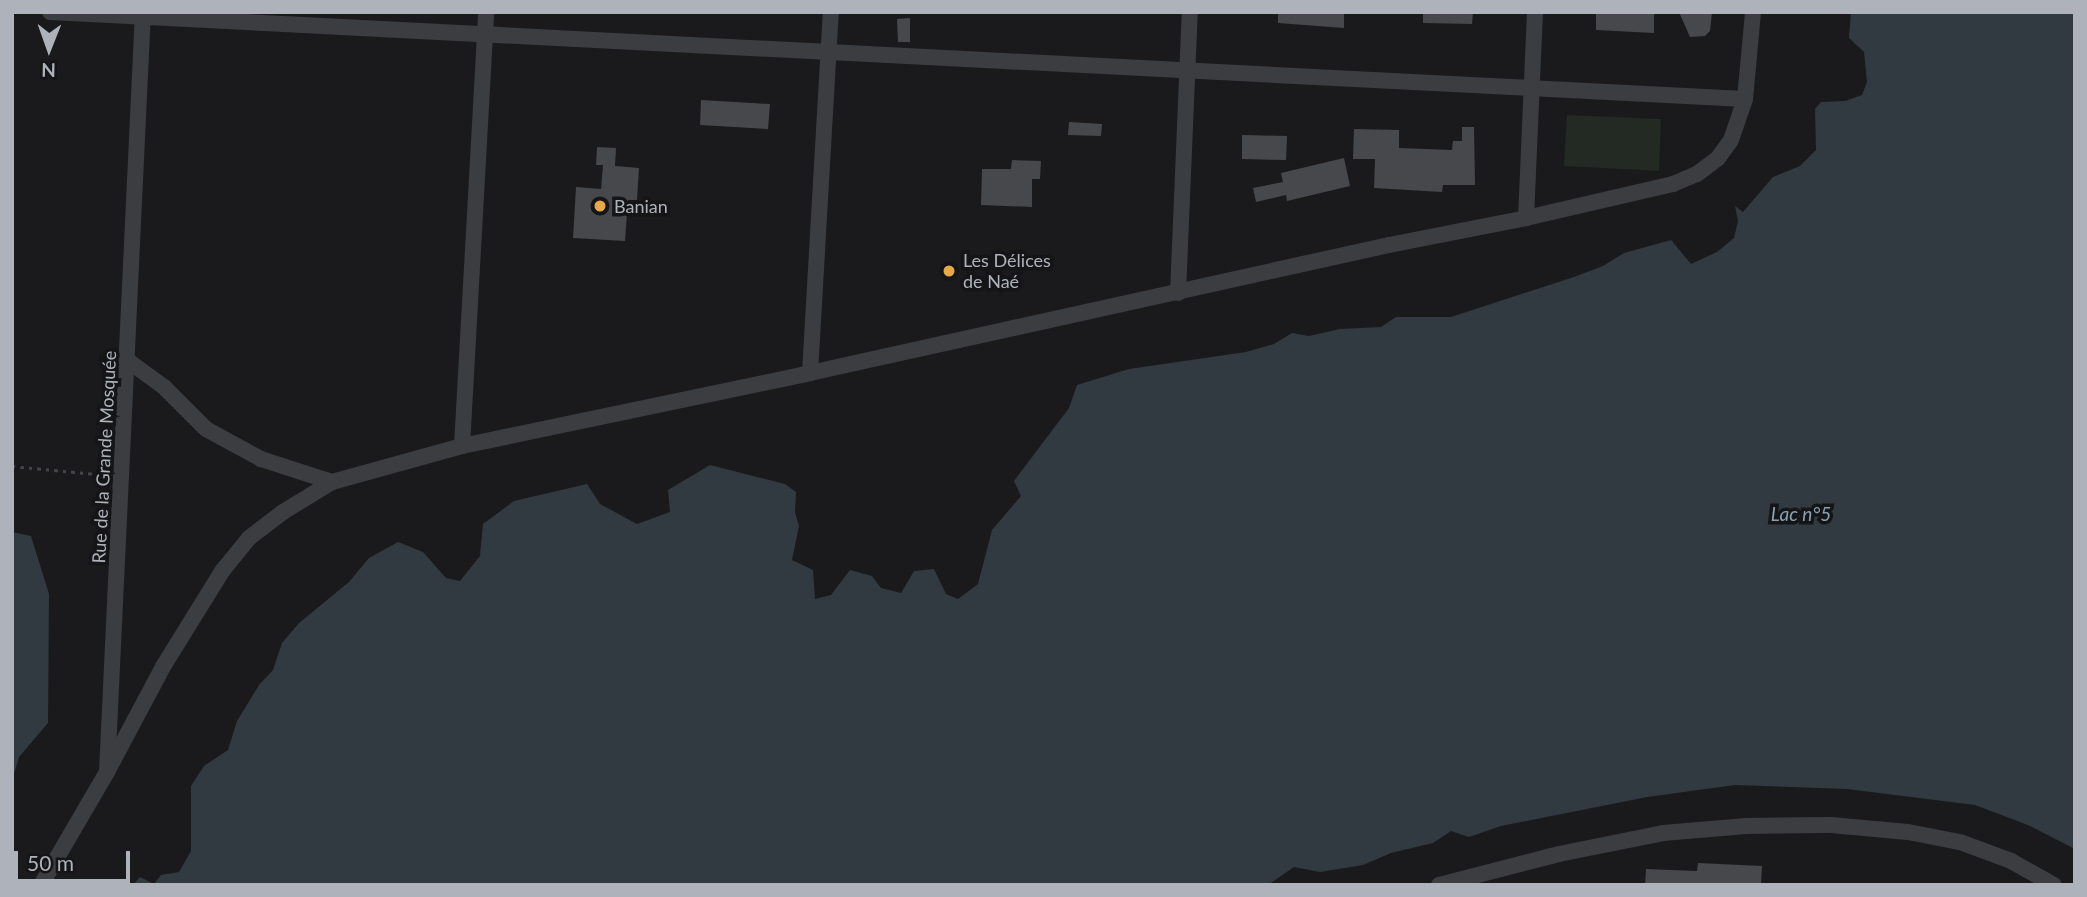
<!DOCTYPE html>
<meta charset="utf-8">
<style>
body{margin:0}
#map{position:relative;width:2087px;height:897px;overflow:hidden;background:#1a1a1c;font-family:Lato,sans-serif}
div>[style]{position:absolute}
[style*='--x']{left:calc(var(--x)*1px);top:calc(var(--y)*1px);width:calc(var(--w)*1px);rotate:calc(var(--a)*1deg)}
.green>*{inset:0;background:#222a23}
.water>*{inset:0;background:#313a40}
.building>*{inset:0;background:#47484c}
.path>*{height:2.5px;margin-top:-1.25px;transform-origin:0;background:repeating-linear-gradient(90deg,#414448 0 3.5px,transparent 0 8.5px)}
.minor>*{height:16px;margin:-8px;padding:0 8px;transform-origin:8px;border-radius:8px;background:#3b3d41}
.dots>*{width:19px;height:19px;translate:-50% -50%;box-sizing:border-box;border:4px solid #151517;border-radius:50%}
span{translate:-50% -50%;white-space:nowrap;text-align:center;line-height:1.15;-webkit-text-stroke:7px #151517;paint-order:stroke}
.poi-label{font-size:18px;color:#aeb2bb}
.left{translate:0 -50%;text-align:left}
.street-label{font-size:18px;color:#aeb2bb}
.water-label{font-size:19px;color:#88a1b3;font-style:italic}
.frame{position:absolute;inset:0;border:14px solid #aeb2bb;pointer-events:none}
.north{position:absolute;left:14px;top:14px;width:70px;height:70px;-webkit-text-stroke:5px #151517;paint-order:stroke;rotate:181deg;font-size:19px;font-weight:700;line-height:28px;text-align:center;color:#aeb2bb}
.north::after{content:'';display:block;margin:auto;width:24px;height:32px;background:#aeb2bb;clip-path:polygon(50% 0,100% 100%,50% 72%,0 100%)}
.scale{position:absolute;left:14px;top:851px;width:116px;height:32px;box-sizing:border-box;border:4px solid #aeb2bb;border-top:0;padding-left:9px;font-size:21px;line-height:24px;white-space:nowrap;color:#aeb2bb;-webkit-text-stroke:5px #151517;paint-order:stroke}
</style>
<div id="map">
<div class="green">
<i style="clip-path:polygon(1567px 115px,1661px 119px,1659px 171px,1564px 166px)"></i>
</div>
<div class="water">
<i style="clip-path:polygon(1851px 12px,2075px 12px,2075px 849px,2028px 825px,1975px 805px,1847px 789px,1735px 785px,1647px 797px,1501px 826px,1469px 837px,1451px 831px,1433px 843px,1391px 853px,1363px 865px,1320px 872px,1294px 867px,1268px 885px,133px 885px,140px 877px,154px 884px,161px 875px,179px 872px,191px 851px,191px 786px,204px 766px,228px 750px,237px 721px,259px 685px,273px 670px,282px 643px,299px 623px,349px 582px,369px 558px,398px 542px,423px 552px,446px 578px,460px 581px,480px 556px,483px 524px,514px 501px,587px 484px,600px 504px,637px 524px,670px 512px,668px 490px,710px 465px,785px 484px,796px 492px,795px 512px,799px 526px,792px 560px,813px 570px,815px 599px,831px 595px,850px 570px,872px 576px,881px 588px,901px 593px,914px 571px,934px 569px,946px 594px,958px 599px,978px 584px,992px 530px,1021px 496px,1014px 481px,1069px 408px,1077px 385px,1129px 369px,1246px 352px,1274px 344px,1292px 333px,1309px 336px,1340px 329px,1381px 327px,1396px 317px,1451px 317px,1574px 277px,1603px 266px,1624px 253px,1671px 240px,1691px 264px,1717px 252px,1734px 238px,1738px 221px,1735px 206px,1743px 212px,1773px 177px,1800px 166px,1816px 150px,1815px 109px,1821px 102px,1845px 101px,1862px 95px,1867px 82px,1864px 52px,1849px 38px)"></i>
<i style="clip-path:polygon(12px 532px,31px 536px,49px 594px,48px 723px,19px 757px,12px 781px)"></i>
</div>
<div class="building">
<i style="clip-path:polygon(1278px 12px,1344px 12px,1344px 28px,1278px 23px)"></i>
<i style="clip-path:polygon(1423px 12px,1473px 12px,1472px 24px,1423px 23px)"></i>
<i style="clip-path:polygon(1596px 12px,1654px 12px,1654px 33px,1596px 30px)"></i>
<i style="clip-path:polygon(1679px 12px,1712px 12px,1710px 31px,1705px 36px,1690px 37px)"></i>
<i style="clip-path:polygon(910px 18px,910px 42px,898px 42px,897px 19px)"></i>
<i style="clip-path:polygon(701px 100px,770px 104px,768px 129px,700px 125px)"></i>
<i style="clip-path:polygon(1069px 122px,1102px 124px,1101px 136px,1068px 135px)"></i>
<i style="clip-path:polygon(1462px 127px,1474px 127px,1475px 185px,1443px 185px,1442px 192px,1374px 188px,1375px 159px,1353px 159px,1354px 129px,1399px 130px,1399px 148px,1452px 150px,1453px 141px,1462px 141px)"></i>
<i style="clip-path:polygon(1242px 135px,1287px 136px,1286px 160px,1242px 159px)"></i>
<i style="clip-path:polygon(597px 147px,616px 148px,615px 166px,639px 168px,637px 200px,628px 200px,625px 241px,573px 238px,576px 187px,601px 189px,603px 165px,596px 165px)"></i>
<i style="clip-path:polygon(1344px 158px,1350px 186px,1287px 201px,1286px 195px,1256px 202px,1253px 188px,1283px 182px,1281px 173px)"></i>
<i style="clip-path:polygon(1012px 160px,1041px 161px,1040px 179px,1032px 179px,1032px 207px,981px 205px,982px 169px,1011px 169px)"></i>
<i style="clip-path:polygon(1698px 863px,1762px 866px,1761px 885px,1645px 885px,1646px 869px,1697px 871px)"></i>
</div>
<div class="path">
<i style="--x:12;--y:466;--w:94;--a:5.5"></i>
</div>
<div class="minor">
<i style="--x:50;--y:12;--w:1697;--a:2.94"></i>
<i style="--x:1526;--y:218;--w:206;--a:-87.5"></i>
<i style="--x:1178;--y:293;--w:281;--a:-87.6"></i>
<i style="--x:127;--y:360;--w:46;--a:36.1"></i>
<i style="--x:164;--y:387;--w:59;--a:45"></i>
<i style="--x:206;--y:429;--w:63;--a:28.6"></i>
<i style="--x:261;--y:459;--w:75;--a:17.9"></i>
<i style="--x:810;--y:373;--w:362;--a:-86.7"></i>
<i style="--x:462;--y:446;--w:435;--a:-86.8"></i>
<i style="--x:107;--y:772;--w:121;--a:-62"></i>
<i style="--x:164;--y:665;--w:112;--a:-58.2"></i>
<i style="--x:223;--y:570;--w:41;--a:-50.9"></i>
<i style="--x:249;--y:538;--w:43;--a:-37.4"></i>
<i style="--x:283;--y:512;--w:57;--a:-31.5"></i>
<i style="--x:332;--y:482;--w:135;--a:-15.5"></i>
<i style="--x:462;--y:446;--w:356;--a:-11.8"></i>
<i style="--x:810;--y:373;--w:593;--a:-12.47"></i>
<i style="--x:1389;--y:245;--w:140;--a:-11.1"></i>
<i style="--x:1526;--y:218;--w:151;--a:-13"></i>
<i style="--x:1673;--y:184;--w:26;--a:-23"></i>
<i style="--x:1697;--y:174;--w:26;--a:-37"></i>
<i style="--x:1718;--y:158;--w:22;--a:-54"></i>
<i style="--x:1731;--y:140;--w:43;--a:-71.1"></i>
<i style="--x:1745;--y:99;--w:87;--a:-84.7"></i>
<i style="--x:41;--y:885;--w:131;--a:-59.7"></i>
<i style="--x:107;--y:772;--w:761;--a:-87.29"></i>
<i style="--x:1439;--y:885;--w:124;--a:-14.5"></i>
<i style="--x:1559;--y:854;--w:106;--a:-11.4"></i>
<i style="--x:1663;--y:833;--w:84;--a:-4.8"></i>
<i style="--x:1747;--y:826;--w:84;--a:-0.7"></i>
<i style="--x:1831;--y:825;--w:77;--a:5.2"></i>
<i style="--x:1908;--y:832;--w:53;--a:10.9"></i>
<i style="--x:1960;--y:842;--w:54;--a:20.4"></i>
<i style="--x:2011;--y:861;--w:49;--a:29.2"></i>
</div>
<div class="dots">
<i style="left:600px;top:206px;background:#e6a848"></i>
<i style="left:949px;top:271px;background:#e6a848"></i>
</div>
<div class="poi-label">
<span class="left" style="left:614px;top:206px">Banian</span>
<span class="left" style="left:963px;top:271px">Les Délices<br>de Naé</span>
</div>
<div class="street-label">
<span style="left:104px;top:457px;rotate:-87deg">Rue de la Grande Mosquée</span>
</div>
<div class="water-label">
<span style="left:1801px;top:514px">Lac n°5</span>
</div>
<div class="frame"></div>
<div class="north">N</div>
<div class="scale">50 m</div>
</div>
